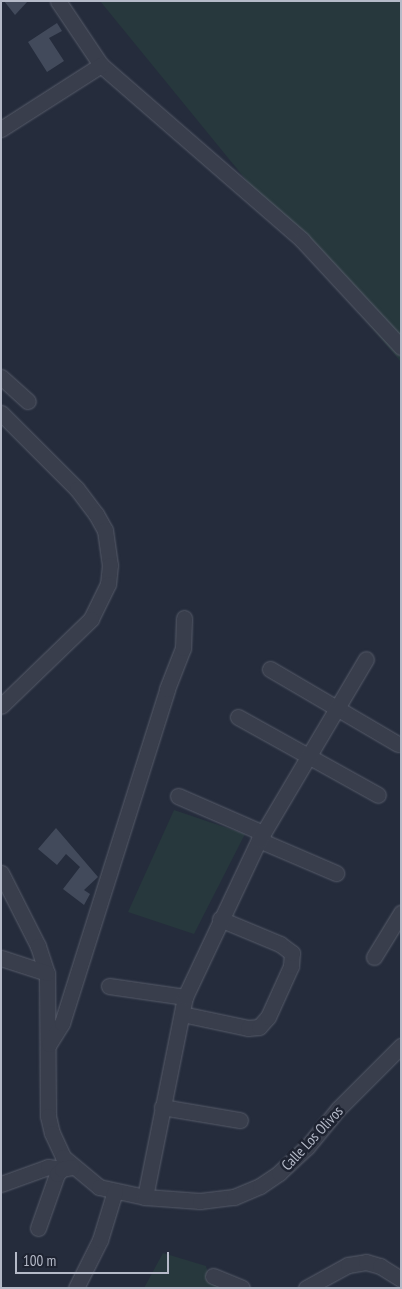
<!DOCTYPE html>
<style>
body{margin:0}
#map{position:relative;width:402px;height:1289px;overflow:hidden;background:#252c3c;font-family:"PT Sans Narrow",sans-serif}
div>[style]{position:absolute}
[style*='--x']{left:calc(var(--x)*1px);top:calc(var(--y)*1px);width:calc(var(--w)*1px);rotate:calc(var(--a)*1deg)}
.green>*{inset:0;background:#27383d}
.building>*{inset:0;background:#424a5b}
.roads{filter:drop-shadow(0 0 1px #575c6a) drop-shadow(0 0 1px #575c6a)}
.minor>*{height:15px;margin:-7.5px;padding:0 7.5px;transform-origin:7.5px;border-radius:7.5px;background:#393e4c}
span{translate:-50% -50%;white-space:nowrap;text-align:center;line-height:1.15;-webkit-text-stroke:5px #1e2331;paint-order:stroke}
.street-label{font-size:15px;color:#b5bac8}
.frame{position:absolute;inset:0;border:2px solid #b5bac8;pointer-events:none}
.scale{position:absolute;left:15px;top:1252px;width:154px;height:22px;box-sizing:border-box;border:2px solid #b5bac8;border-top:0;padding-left:6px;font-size:15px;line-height:18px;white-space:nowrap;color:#b5bac8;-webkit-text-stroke:4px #1e2331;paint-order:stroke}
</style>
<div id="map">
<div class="green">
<i style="clip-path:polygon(100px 1px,401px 1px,401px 362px,251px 186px)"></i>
<i style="clip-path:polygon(174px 810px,245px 834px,194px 934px,128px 912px)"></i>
<i style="clip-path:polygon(163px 1253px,206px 1266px,210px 1279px,228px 1288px,144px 1288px)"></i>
</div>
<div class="building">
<i style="clip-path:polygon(4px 1px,28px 1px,15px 15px)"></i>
<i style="clip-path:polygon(57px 23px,62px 31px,49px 38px,64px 61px,47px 72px,28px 42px)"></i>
<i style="clip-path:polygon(56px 828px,98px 877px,84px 890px,90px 894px,84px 905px,63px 889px,80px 867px,66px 854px,57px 865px,38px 849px)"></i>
</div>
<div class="roads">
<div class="minor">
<i style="--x:58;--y:1;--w:77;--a:56.1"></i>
<i style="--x:101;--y:65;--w:267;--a:41"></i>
<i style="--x:302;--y:240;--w:146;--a:47.2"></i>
<i style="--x:1;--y:129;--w:119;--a:-32.6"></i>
<i style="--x:1;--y:377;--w:36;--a:42"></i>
<i style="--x:1;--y:413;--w:107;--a:45"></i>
<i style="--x:77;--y:489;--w:31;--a:53"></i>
<i style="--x:96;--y:514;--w:18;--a:61"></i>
<i style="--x:105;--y:530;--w:35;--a:82"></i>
<i style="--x:110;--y:565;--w:19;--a:96"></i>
<i style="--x:108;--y:584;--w:39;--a:116"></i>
<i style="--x:91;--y:619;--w:125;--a:136"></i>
<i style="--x:270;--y:669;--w:148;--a:30.4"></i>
<i style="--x:238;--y:717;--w:160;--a:29.1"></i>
<i style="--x:178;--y:796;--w:93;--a:23.5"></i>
<i style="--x:259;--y:840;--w:84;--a:23.2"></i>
<i style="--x:1;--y:873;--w:82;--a:63.1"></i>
<i style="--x:38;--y:946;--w:28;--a:72"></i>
<i style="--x:47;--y:973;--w:143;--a:89.6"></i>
<i style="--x:48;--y:1116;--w:17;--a:77"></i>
<i style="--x:52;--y:1133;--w:26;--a:65"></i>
<i style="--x:63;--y:1157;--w:47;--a:39.8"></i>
<i style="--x:99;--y:1187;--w:47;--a:12.3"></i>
<i style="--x:145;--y:1197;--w:55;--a:4.2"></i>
<i style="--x:200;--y:1201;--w:34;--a:-7"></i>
<i style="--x:234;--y:1197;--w:28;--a:-23"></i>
<i style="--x:260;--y:1186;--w:23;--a:-34"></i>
<i style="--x:279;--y:1173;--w:38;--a:-43"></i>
<i style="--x:307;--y:1147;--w:50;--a:-50.6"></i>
<i style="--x:339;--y:1108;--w:88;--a:-45"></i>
<i style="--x:374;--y:957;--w:52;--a:-58.5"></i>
<i style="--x:1;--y:958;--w:48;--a:18.1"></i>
<i style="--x:109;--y:986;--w:77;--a:8.2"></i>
<i style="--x:182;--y:1014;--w:67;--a:12"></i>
<i style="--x:248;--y:1028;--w:11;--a:-5"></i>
<i style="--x:259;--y:1027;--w:13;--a:-48"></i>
<i style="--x:268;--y:1017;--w:56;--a:-65.7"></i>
<i style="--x:291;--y:966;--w:13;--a:-86"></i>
<i style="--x:292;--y:953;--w:15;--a:-143"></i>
<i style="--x:280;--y:944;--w:65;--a:-157.4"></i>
<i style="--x:49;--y:1044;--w:25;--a:-58"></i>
<i style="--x:62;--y:1023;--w:350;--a:-72.5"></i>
<i style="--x:167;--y:689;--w:44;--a:-68.7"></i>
<i style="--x:183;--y:648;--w:30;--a:-88"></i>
<i style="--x:162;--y:1107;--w:79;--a:9.5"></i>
<i style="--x:1;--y:1184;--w:50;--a:-19.9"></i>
<i style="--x:48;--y:1167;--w:14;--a:8"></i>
<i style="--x:145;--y:1197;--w:204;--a:-78.7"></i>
<i style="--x:185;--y:997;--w:174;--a:-64.8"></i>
<i style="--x:259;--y:840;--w:210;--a:-59.4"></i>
<i style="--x:38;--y:1228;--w:57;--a:-70.6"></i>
<i style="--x:57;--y:1174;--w:7;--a:-45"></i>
<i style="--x:62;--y:1169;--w:10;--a:-11"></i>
<i style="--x:213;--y:1276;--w:31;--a:22"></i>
<i style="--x:76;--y:1288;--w:54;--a:-63.4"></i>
<i style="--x:100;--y:1240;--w:51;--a:-73"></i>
<i style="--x:306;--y:1288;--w:48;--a:-28.7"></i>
<i style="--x:348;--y:1265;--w:18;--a:-9"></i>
<i style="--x:366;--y:1262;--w:15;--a:16"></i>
<i style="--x:380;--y:1266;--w:25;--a:32"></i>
</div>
</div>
<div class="street-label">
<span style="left:312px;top:1138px;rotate:-47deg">Calle Los Olivos</span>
</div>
<div class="frame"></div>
<div class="scale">100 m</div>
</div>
